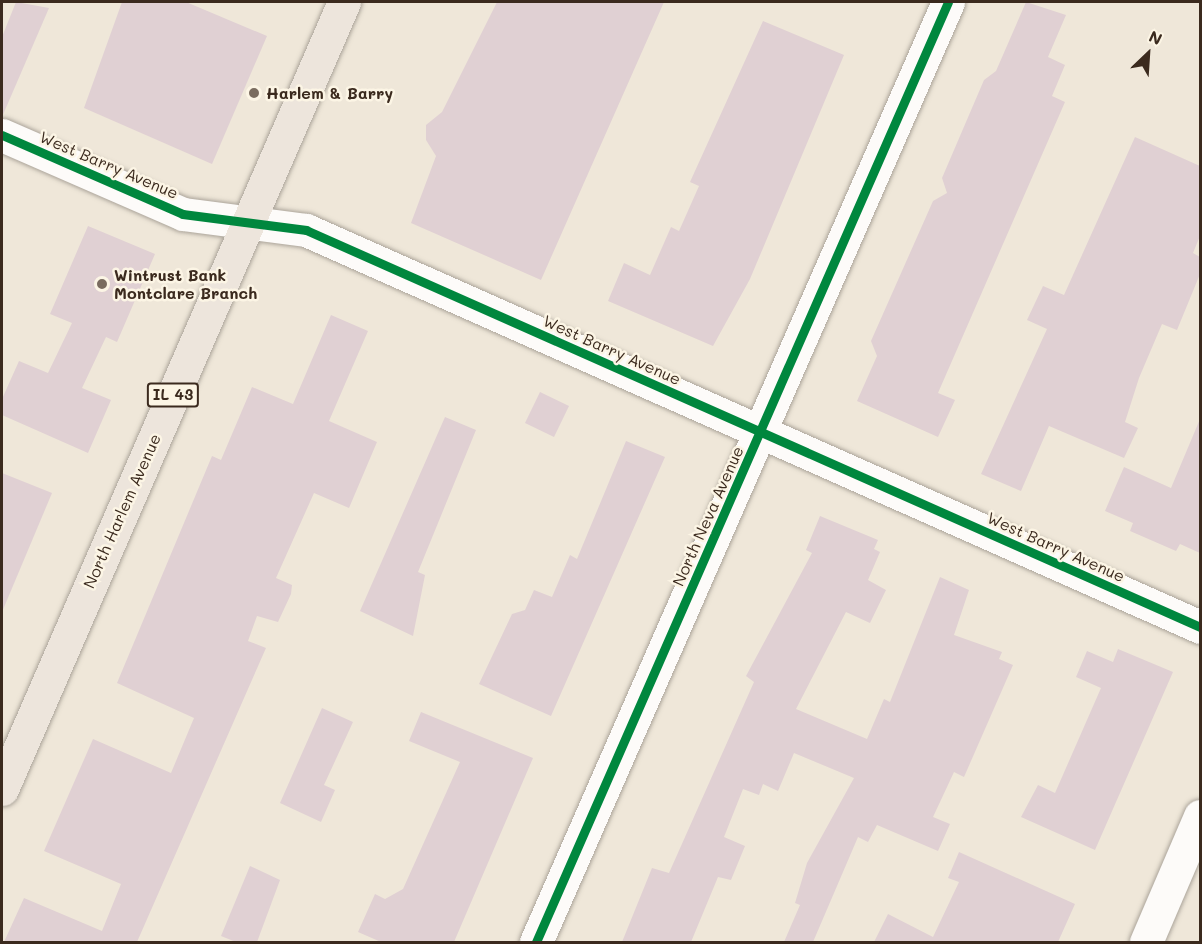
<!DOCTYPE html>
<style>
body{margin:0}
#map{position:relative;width:1202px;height:944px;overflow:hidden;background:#efe7d9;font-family:Mali,sans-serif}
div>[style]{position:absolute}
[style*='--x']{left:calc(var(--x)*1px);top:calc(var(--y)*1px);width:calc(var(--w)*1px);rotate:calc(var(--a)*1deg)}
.building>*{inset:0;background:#e0d0d3}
.roads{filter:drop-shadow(0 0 2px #aba49a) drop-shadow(0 0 2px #aba49a)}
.minor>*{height:33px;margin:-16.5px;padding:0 16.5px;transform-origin:16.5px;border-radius:16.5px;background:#fdfbf9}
.major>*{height:33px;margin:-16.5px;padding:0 16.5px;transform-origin:16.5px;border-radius:16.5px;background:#ede5dc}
.cycleway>*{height:9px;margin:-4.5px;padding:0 4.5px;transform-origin:4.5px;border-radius:4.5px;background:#00873e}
.dots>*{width:16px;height:16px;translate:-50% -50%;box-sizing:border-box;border:3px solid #fcf5e5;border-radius:50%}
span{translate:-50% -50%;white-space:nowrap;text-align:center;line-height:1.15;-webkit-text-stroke:5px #fcf5e5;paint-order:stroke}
.shield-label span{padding:2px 4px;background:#fcf5e5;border:2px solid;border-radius:4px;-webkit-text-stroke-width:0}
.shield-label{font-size:15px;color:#3b2a1e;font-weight:700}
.poi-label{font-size:16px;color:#3b2a1e;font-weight:700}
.left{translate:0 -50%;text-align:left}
.street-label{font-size:16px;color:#3b2a1e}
.frame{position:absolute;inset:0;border:3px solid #3b2a1e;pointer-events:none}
.north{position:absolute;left:1118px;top:24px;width:60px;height:60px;-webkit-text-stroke:4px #fcf5e5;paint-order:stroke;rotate:25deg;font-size:16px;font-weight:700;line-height:24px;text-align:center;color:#3b2a1e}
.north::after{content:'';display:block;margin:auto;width:21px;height:27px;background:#3b2a1e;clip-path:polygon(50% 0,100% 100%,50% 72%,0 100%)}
</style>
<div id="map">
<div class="building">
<i style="clip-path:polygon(16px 2px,49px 8px,2px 117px,2px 37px)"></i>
<i style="clip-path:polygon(122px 2px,186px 2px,267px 36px,212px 164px,84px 108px)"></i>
<i style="clip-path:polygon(497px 2px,664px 2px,541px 280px,411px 223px,436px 156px,426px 140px,426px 125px,442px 112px)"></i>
<i style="clip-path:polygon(1026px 2px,1066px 15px,1048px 57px,1065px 65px,1052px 96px,1065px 102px,938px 393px,955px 400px,938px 437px,857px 401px,877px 356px,871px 341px,933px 201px,947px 193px,942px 178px,984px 80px,996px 71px)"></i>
<i style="clip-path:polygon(763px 21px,844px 55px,750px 279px,713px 346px,608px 301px,624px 263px,650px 275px,671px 227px,679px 231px,699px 186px,690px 182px)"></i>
<i style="clip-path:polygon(1135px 137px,1200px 166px,1200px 236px,1193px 253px,1200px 257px,1200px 274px,1177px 330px,1162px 324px,1139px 378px,1125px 422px,1138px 428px,1124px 458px,1049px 426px,1021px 491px,981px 474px,1047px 329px,1027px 320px,1043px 286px,1064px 295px)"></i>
<i style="clip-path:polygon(88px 226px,155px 254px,117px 342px,106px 337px,82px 388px,111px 400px,88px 453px,2px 415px,2px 399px,19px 361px,48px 373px,72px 323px,50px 314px)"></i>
<i style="clip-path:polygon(331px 315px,368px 331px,329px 421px,377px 442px,349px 508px,314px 493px,276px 578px,292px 585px,291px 594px,278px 622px,257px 616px,248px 641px,266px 648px,137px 942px,4px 942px,24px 898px,102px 931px,121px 884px,44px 851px,93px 739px,171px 773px,194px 718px,117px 683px,212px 456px,221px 460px,252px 387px,293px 404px)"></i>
<i style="clip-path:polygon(540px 392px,569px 406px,554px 437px,525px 423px)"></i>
<i style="clip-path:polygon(445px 417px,476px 430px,418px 572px,425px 575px,413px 636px,360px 611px)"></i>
<i style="clip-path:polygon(1200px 419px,1200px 553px,1180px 544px,1176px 551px,1130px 531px,1133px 523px,1105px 511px,1124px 467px,1171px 488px)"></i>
<i style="clip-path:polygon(626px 441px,665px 457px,551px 716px,479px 684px,512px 614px,525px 610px,534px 590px,552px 597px,570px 555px,577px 559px)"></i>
<i style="clip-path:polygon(2px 473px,52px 493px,2px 612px)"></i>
<i style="clip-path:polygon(820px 516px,878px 540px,874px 549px,880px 552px,868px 580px,886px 590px,870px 623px,846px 612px,796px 709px,867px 739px,884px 699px,890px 702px,940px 577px,969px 590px,954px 635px,1002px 652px,999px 659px,1013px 665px,964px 777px,954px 772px,933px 817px,950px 824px,938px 851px,877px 825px,868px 842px,858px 837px,813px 942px,784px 942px,800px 905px,795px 903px,807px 863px,854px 778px,794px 753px,778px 791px,763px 784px,759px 795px,743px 789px,724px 837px,745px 846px,731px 880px,718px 877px,691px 942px,622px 942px,652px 868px,669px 873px,754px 682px,746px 676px,812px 553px,806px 550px)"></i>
<i style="clip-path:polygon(1118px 649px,1173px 672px,1095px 850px,1021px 817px,1038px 785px,1055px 793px,1101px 688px,1076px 677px,1087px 651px,1113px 662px)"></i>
<i style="clip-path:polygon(322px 708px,353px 722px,324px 785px,335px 790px,321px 822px,280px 803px)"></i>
<i style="clip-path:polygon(421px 712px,533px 758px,454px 942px,381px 942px,358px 932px,375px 894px,385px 899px,403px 889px,460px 762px,409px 741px)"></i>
<i style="clip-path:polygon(959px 852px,1075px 904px,1058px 942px,874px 942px,888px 914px,933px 937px,959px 882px,948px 878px)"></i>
<i style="clip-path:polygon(250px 866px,280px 880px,257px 942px,236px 942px,221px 936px)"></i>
</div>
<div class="roads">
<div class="minor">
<i style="--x:2;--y:135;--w:197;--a:23.6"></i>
<i style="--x:183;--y:214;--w:124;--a:7.4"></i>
<i style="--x:306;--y:230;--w:978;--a:23.94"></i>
<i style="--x:536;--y:942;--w:1026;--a:-66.33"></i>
<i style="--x:1146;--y:942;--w:137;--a:-66.8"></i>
</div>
<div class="major">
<i style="--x:2;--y:789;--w:858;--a:-66.51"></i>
</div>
</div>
<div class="cycleway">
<i style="--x:2;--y:135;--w:197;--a:23.6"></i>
<i style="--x:183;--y:214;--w:124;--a:7.4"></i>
<i style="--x:306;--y:230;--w:978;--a:23.94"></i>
<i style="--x:536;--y:942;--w:1026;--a:-66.33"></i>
</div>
<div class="dots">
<i style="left:254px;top:93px;background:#7a6c5f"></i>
<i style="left:102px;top:284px;background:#7a6c5f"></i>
</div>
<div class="shield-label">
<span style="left:173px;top:395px">IL 43</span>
</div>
<div class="poi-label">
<span class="left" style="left:266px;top:93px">Harlem &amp; Barry</span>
<span class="left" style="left:114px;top:284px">Wintrust Bank<br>Montclare Branch</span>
</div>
<div class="street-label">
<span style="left:109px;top:165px;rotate:23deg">West Barry Avenue</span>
<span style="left:612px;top:350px;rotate:24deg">West Barry Avenue</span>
<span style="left:122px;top:511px;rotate:-66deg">North Harlem Avenue</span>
<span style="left:708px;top:516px;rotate:-66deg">North Neva Avenue</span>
<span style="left:1056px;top:547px;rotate:24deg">West Barry Avenue</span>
</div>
<div class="frame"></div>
<div class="north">N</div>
</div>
